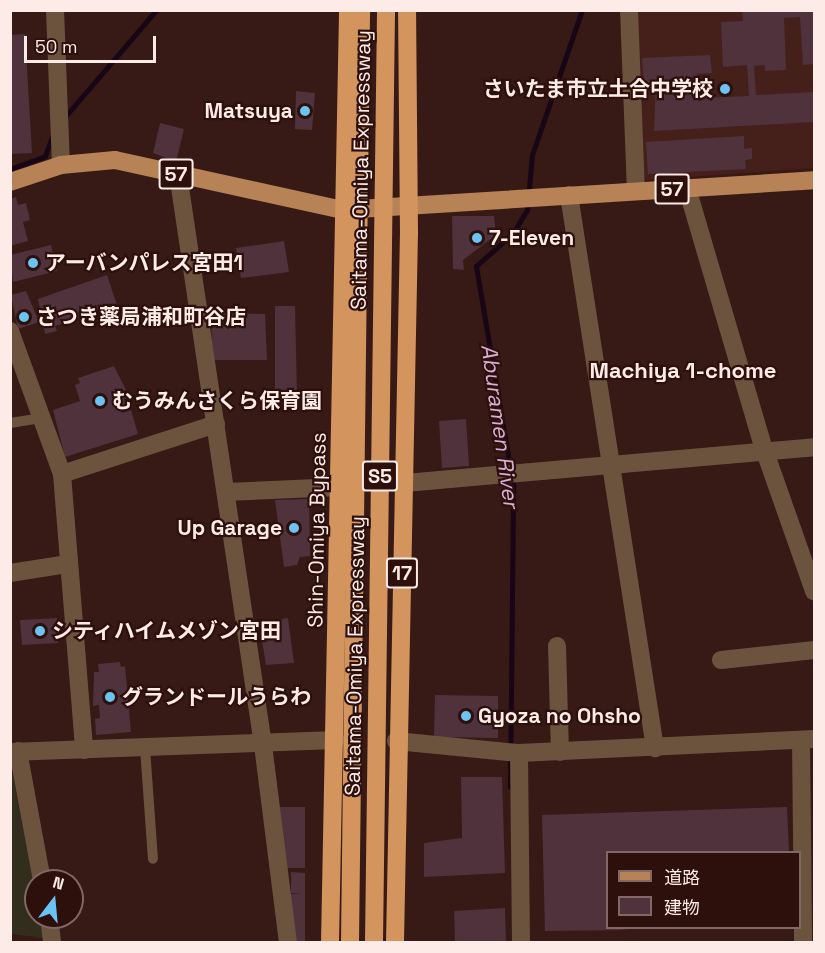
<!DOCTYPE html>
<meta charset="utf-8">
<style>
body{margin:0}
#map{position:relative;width:825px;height:953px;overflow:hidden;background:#371915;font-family:"Space Grotesk","Noto Sans JP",sans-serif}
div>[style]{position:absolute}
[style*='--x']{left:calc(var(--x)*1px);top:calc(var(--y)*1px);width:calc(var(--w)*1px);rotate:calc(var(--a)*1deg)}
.built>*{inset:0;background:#451f1a}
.green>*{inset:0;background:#332d1d}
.stream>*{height:5px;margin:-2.5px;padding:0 2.5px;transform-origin:2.5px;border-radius:2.5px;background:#160616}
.building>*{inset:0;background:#4f323c}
.lane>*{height:10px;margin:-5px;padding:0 5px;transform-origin:5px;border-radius:5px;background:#6c533e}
.street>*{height:18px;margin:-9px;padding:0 9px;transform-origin:9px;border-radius:9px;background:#6c533e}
.primary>*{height:18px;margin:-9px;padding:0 9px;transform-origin:9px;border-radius:9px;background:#b68256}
.highway>*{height:18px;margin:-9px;padding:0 9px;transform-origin:9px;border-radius:9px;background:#d3945e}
.highway-bridge>*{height:18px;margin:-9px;padding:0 9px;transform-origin:9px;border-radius:9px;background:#d3945e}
.dots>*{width:16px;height:16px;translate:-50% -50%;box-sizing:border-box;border:3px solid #2d100c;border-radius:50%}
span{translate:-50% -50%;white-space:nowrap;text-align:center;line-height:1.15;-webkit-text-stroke:4.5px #2d100c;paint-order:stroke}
.shield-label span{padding:2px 4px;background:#2d100c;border:2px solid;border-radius:4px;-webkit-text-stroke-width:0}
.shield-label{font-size:20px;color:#fdebe8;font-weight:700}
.poi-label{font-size:21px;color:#fdebe8;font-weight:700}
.right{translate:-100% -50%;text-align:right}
.left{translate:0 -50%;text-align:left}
.street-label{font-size:21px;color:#fdebe8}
.neighbourhood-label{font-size:22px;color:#fdebe8;font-weight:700}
.water-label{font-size:22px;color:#d8aed7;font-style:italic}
.frame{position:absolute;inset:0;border:12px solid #fdebe8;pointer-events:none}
.legend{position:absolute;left:606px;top:851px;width:195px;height:78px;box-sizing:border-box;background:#2d100c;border:2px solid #806864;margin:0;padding:8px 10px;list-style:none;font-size:18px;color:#fdebe8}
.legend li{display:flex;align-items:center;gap:12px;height:30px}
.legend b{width:30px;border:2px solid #806864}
.north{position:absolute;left:24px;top:869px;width:60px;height:60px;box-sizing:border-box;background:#2d100c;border:2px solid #806864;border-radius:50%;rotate:16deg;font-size:16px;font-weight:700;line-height:24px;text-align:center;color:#fdebe8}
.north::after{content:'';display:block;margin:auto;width:21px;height:27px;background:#6ac3f1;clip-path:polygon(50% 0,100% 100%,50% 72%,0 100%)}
.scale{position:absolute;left:24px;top:36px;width:132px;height:27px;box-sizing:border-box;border:3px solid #fdebe8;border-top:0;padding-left:8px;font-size:18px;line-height:21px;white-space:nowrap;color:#fdebe8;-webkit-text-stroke:4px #2d100c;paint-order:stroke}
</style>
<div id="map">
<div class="built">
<i style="clip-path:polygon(631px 11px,814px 11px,814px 168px,647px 180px,639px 169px)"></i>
</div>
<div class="green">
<i style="clip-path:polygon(11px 765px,36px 895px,36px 917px,40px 917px,45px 938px,11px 934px)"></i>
</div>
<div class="stream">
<i style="--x:63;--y:119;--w:143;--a:-49.5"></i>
<i style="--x:10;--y:169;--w:37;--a:-20"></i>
<i style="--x:45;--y:156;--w:23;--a:-70"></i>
<i style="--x:510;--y:787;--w:302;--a:-89.4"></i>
<i style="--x:513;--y:485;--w:222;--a:-99.6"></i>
<i style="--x:476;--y:266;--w:50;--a:-41.7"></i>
<i style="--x:513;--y:233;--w:27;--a:-59"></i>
<i style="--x:527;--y:210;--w:55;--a:-84.8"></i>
<i style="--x:532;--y:155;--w:153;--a:-71"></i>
</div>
<div class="building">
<i style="clip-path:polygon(742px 10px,814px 10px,814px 64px,803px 65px,800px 17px,784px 18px,786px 70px,765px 71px,765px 65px,754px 66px,756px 95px,814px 92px,814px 122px,654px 131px,656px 83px,644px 84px,642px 58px,710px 55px,712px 73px,697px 74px,697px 81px,702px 81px,703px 98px,749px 96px,747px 65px,723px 67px,721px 22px,743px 21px)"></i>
<i style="clip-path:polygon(25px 34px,32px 153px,10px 154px,10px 35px)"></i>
<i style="clip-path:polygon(296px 91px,315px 93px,312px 130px,295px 129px)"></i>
<i style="clip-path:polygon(160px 123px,184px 129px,176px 162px,153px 153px)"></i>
<i style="clip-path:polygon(744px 136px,744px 149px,752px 148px,752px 159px,745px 160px,746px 169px,648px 174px,646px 142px)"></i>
<i style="clip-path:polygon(16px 197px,18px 205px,26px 203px,30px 220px,23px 222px,28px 241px,10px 246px,10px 199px)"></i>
<i style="clip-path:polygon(452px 216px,494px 216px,496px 235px,463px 260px,464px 270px,453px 269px)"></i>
<i style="clip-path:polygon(284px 241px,289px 272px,241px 278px,236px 248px)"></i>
<i style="clip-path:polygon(51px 245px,57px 271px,13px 282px,10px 255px)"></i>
<i style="clip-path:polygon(107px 275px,117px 305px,55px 326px,57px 331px,45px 334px,38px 299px)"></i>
<i style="clip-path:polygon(26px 291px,39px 322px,18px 329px,11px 295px)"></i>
<i style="clip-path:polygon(275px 306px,295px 306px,297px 397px,275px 398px)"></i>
<i style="clip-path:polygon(211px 313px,265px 314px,267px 360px,212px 360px)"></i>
<i style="clip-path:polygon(114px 366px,126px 390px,128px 406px,121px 408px,122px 413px,131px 410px,138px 434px,65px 457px,53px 410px,80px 401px,75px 385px,80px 383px,78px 378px)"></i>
<i style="clip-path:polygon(466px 419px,469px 466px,442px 468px,439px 421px)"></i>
<i style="clip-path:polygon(309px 499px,310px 556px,300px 557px,297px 565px,284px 567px,275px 500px)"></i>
<i style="clip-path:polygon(57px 618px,58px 643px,22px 645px,20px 620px)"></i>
<i style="clip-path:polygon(288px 618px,294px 663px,266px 665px,259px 623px)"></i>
<i style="clip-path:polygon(120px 662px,121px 667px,125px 666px,131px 732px,96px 735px,95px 719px,100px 718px,99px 705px,93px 706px,94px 672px,99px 672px,98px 664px)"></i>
<i style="clip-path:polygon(435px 695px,498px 696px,498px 738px,434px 737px)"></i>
<i style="clip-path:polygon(461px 777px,502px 777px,505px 873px,424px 877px,424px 843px,462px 838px)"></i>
<i style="clip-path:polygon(277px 807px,305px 807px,305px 868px,287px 868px)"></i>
<i style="clip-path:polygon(787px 807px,789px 852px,608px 852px,608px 928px,630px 930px,545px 931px,542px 815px)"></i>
<i style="clip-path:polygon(291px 872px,305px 873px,305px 942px,296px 942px,290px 894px,302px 893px,291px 893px)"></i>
<i style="clip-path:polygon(505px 908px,506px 942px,455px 942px,454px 911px)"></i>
</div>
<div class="lane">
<i style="--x:10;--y:423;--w:33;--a:-9"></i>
<i style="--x:145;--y:748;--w:111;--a:85.9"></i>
</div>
<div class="street">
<i style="--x:55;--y:10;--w:155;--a:87.8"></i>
<i style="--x:629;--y:10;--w:181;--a:87.8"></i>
<i style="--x:178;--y:174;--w:577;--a:81.53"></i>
<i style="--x:263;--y:745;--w:199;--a:82.8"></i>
<i style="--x:687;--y:188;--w:272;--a:73.6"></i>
<i style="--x:764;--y:449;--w:151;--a:70.6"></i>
<i style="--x:569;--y:195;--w:560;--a:81.16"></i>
<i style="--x:10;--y:331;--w:152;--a:70"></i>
<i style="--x:62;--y:474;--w:277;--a:85.4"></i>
<i style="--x:62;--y:474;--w:162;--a:-18"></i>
<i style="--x:405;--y:483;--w:411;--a:-5"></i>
<i style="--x:226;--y:492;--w:114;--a:-2.5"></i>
<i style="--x:10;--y:573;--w:59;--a:-8.8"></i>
<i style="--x:557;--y:646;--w:106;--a:88.4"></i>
<i style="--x:721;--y:660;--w:94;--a:-6.1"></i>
<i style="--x:801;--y:740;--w:202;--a:89.4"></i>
<i style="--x:396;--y:741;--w:124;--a:5.6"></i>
<i style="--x:519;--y:753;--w:295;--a:-2.7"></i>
<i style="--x:18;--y:751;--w:132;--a:79.5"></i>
<i style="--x:10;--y:752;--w:326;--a:-2.1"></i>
<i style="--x:519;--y:753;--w:189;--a:89.4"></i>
<i style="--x:49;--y:917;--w:25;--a:83"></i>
</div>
<div class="primary">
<i style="--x:10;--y:182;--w:54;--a:-18.4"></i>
<i style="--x:61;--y:165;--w:54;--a:-5.3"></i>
<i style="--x:115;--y:160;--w:232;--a:12.4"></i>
<i style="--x:342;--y:210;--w:473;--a:-3.6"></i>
</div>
<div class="highway">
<i style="--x:330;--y:942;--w:932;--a:-88.89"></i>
<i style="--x:395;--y:942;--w:709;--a:-88.87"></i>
<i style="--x:409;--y:233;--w:223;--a:-90.5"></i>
</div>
<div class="highway-bridge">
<i style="--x:350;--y:942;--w:932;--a:-89.32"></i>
<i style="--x:374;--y:942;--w:932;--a:-89.26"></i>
</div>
<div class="dots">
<i style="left:725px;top:89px;background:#6ac3f1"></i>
<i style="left:305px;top:111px;background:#6ac3f1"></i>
<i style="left:477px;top:238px;background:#6ac3f1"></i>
<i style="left:33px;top:263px;background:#6ac3f1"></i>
<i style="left:24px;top:317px;background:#6ac3f1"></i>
<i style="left:100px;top:401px;background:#6ac3f1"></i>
<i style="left:294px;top:528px;background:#6ac3f1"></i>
<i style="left:40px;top:631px;background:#6ac3f1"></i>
<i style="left:110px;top:697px;background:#6ac3f1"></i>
<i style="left:466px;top:716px;background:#6ac3f1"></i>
</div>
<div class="shield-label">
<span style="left:176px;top:174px">57</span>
<span style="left:672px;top:189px">57</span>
<span style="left:380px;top:476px">S5</span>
<span style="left:402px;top:573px">17</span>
</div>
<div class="poi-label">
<span class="right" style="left:713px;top:89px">さいたま市立土合中学校</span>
<span class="right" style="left:293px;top:111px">Matsuya</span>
<span class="left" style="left:489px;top:238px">7-Eleven</span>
<span class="left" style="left:45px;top:263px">アーバンパレス宮田1</span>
<span class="left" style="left:36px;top:317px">さつき薬局浦和町谷店</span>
<span class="left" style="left:112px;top:401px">むうみんさくら保育園</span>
<span class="right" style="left:282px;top:528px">Up Garage</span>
<span class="left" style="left:52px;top:631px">シティハイムメゾン宮田</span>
<span class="left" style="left:122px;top:697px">グランドールうらわ</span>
<span class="left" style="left:478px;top:716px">Gyoza no Ohsho</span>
</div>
<div class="street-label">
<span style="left:361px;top:170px;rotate:-89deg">Saitama-Omiya Expressway</span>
<span style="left:317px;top:530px;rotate:-89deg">Shin-Omiya Bypass</span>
<span style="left:355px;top:656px;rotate:-89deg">Saitama-Omiya Expressway</span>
</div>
<div class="neighbourhood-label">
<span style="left:683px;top:371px">Machiya 1-chome</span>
</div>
<div class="water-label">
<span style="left:500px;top:426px;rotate:82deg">Aburamen River</span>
</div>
<div class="frame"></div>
<ul class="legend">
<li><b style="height:8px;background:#b68256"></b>道路</li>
<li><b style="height:16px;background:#4f323c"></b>建物</li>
</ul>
<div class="north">N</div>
<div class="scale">50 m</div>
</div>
